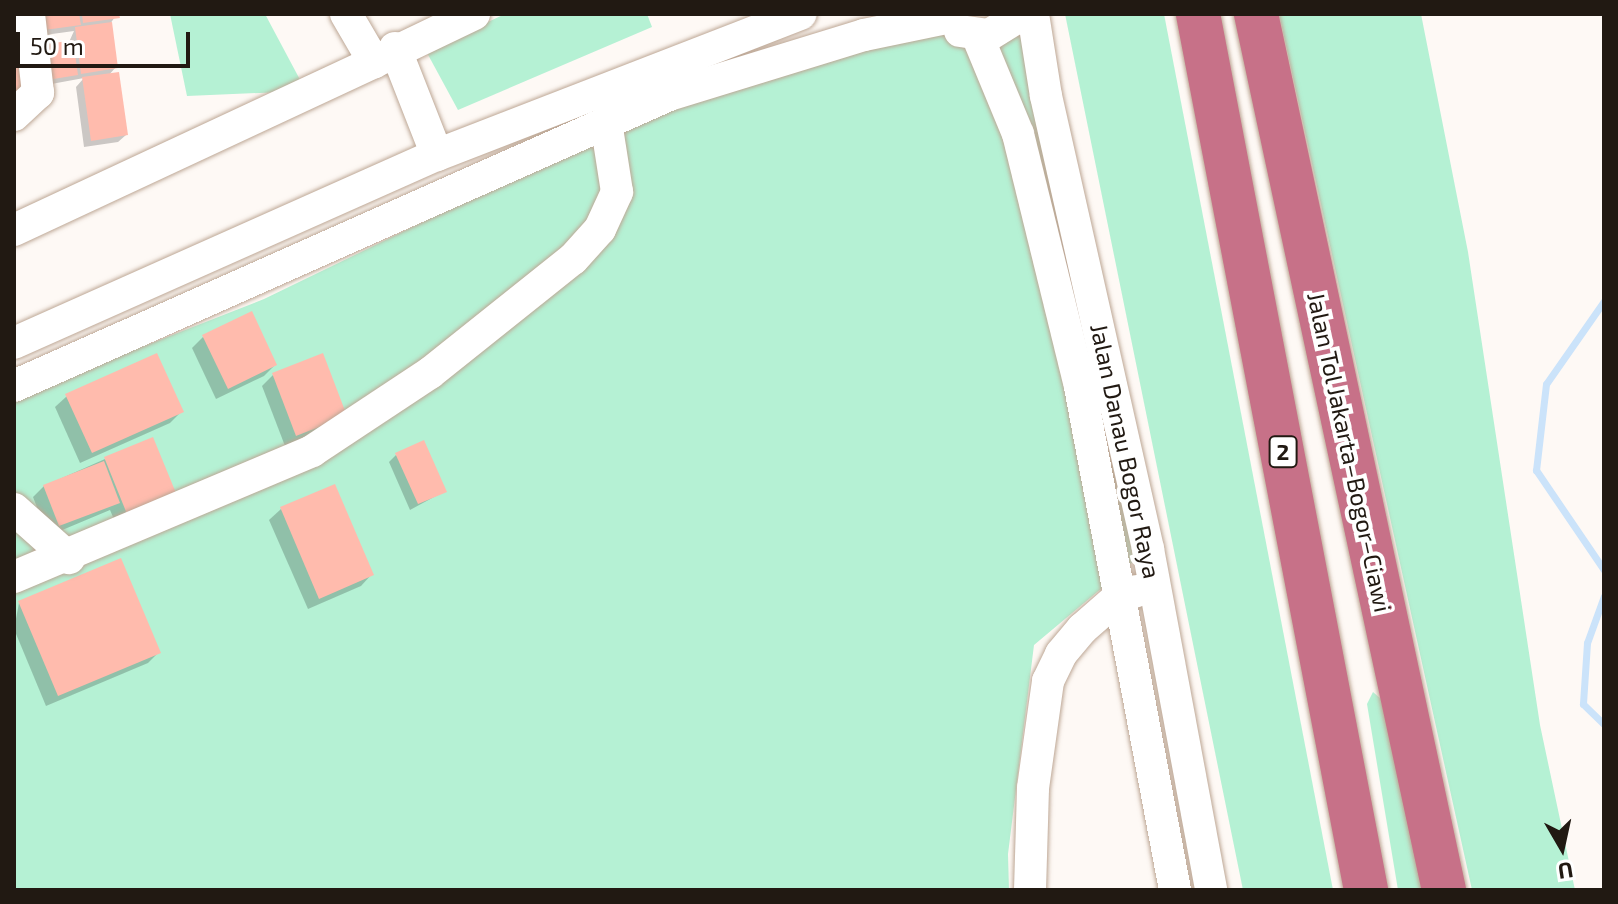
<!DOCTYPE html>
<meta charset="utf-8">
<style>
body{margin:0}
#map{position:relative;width:1618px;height:904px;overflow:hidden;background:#fef9f5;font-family:"Exo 2",sans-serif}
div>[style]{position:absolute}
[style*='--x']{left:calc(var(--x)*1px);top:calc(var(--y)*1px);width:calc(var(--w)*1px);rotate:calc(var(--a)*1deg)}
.green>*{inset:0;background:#b5f1d4}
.shadow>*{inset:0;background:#0003}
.stream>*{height:7px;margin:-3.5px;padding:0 3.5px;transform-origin:3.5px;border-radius:3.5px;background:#cbe3fa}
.building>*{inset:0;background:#ffbbad}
.roads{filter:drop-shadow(0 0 2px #bda795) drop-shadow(0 0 2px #bda795)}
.minor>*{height:32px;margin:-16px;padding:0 16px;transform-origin:16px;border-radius:16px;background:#fff}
.highway>*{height:44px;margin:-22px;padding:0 22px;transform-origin:22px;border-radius:22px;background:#c77188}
span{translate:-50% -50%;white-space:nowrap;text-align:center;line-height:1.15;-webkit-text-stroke:8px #fff;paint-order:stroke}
.shield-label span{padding:2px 6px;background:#fff;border:2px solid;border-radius:6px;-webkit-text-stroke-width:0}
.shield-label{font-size:22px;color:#211912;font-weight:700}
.street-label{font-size:24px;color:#211912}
.frame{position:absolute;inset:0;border:16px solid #211912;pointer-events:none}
.north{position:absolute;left:1522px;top:808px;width:80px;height:80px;-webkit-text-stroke:6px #fff;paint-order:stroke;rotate:171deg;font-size:22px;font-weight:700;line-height:32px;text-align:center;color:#211912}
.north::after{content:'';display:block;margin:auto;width:28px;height:36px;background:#211912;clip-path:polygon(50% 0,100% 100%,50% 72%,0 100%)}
.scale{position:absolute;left:16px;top:32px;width:174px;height:36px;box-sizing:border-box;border:4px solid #211912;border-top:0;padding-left:10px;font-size:24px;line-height:28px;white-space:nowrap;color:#211912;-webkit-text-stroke:6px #fff;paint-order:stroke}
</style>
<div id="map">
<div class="green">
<i style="clip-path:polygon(170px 14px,265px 14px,306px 91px,187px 96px)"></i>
<i style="clip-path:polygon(505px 14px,647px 14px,652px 27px,458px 110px,426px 51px)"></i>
<i style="clip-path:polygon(1031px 14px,1146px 551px,1034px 645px,1008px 854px,1009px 890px,14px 890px,14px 397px,264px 299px,753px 62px)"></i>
<i style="clip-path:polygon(1065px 14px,1164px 14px,1333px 890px,1243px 890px)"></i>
<i style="clip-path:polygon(1279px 14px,1421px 14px,1468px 252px,1540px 725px,1575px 890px,1472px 890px)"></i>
<i style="clip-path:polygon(1373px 692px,1381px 699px,1423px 890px,1398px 890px,1367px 704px)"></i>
</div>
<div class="shadow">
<i style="clip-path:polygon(27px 14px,117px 14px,110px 24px,116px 67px,108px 76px,126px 135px,118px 142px,84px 147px,76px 87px,84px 78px,35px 87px,14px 98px,14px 55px,69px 42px,74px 31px,30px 37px)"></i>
<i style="clip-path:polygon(203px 337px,275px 365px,264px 376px,216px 399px,192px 348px)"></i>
<i style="clip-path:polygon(273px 375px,333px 427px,285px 446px,262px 386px)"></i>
<i style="clip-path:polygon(67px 396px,181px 412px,170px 423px,80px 463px,55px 407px)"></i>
<i style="clip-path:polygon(396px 455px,445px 491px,410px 510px,389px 462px)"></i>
<i style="clip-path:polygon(105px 459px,174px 493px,116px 524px,110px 510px,48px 536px,33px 497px,44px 486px)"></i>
<i style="clip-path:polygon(334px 486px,372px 574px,361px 586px,308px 609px,269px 520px,281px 509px)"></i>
<i style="clip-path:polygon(19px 603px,159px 652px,148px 663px,46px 706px,14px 629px)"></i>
</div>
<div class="stream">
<i style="--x:1604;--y:301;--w:101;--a:124.9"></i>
<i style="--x:1546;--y:384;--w:87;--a:96.6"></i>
<i style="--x:1536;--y:470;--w:121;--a:55.8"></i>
<i style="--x:1604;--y:596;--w:50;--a:109.9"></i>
<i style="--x:1587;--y:643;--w:61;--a:93.8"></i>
<i style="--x:1583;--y:704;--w:29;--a:44"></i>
</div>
<div class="building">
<i style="clip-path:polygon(34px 14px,79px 14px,81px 25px,37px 31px)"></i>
<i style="clip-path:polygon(82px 14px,119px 14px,120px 18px,83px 23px)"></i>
<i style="clip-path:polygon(112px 22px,118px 68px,81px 74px,75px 27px)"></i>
<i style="clip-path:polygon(73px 40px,78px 75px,41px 81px,36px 46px)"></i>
<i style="clip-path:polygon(28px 50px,36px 89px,14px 93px,14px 53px)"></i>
<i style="clip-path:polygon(119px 72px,128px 135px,91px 141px,82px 77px)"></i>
<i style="clip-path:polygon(252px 311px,277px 365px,228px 389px,202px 335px)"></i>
<i style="clip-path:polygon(157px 353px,184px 412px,92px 453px,65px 394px)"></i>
<i style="clip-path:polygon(323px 353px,347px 416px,296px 436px,272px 373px)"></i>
<i style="clip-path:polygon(153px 437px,176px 493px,127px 514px,104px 457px)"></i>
<i style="clip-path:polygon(424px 440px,447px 492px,418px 504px,395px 453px)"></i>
<i style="clip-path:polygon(104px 461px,120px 503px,59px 526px,43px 485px)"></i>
<i style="clip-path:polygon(335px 484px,374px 575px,319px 599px,280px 507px)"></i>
<i style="clip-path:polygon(121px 558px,161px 653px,58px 696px,18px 601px)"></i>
</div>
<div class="roads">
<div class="minor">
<i style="--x:346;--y:14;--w:56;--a:59.7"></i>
<i style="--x:374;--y:62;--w:111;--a:-25.6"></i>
<i style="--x:1033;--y:14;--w:83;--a:81"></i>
<i style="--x:1046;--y:96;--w:464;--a:77.3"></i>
<i style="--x:1148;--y:549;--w:347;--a:79.5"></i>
<i style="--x:960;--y:31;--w:29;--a:8"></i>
<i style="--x:989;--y:35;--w:39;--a:-32"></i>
<i style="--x:977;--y:35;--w:107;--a:67.5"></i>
<i style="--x:1018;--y:134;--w:260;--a:76.2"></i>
<i style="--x:1080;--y:387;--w:512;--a:79.3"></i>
<i style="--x:395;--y:48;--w:115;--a:68.6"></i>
<i style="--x:14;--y:115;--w:33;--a:-43"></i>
<i style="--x:38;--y:93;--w:80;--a:-96.5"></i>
<i style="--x:14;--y:230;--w:397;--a:-25"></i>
<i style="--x:14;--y:343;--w:463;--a:-24"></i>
<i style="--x:437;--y:155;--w:390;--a:-21.2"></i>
<i style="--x:14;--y:386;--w:717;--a:-23.95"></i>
<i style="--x:669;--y:95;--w:204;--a:-17.1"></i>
<i style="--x:864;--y:35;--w:80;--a:-11.6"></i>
<i style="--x:14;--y:509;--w:74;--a:41.7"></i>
<i style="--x:14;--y:577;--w:324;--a:-22.9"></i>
<i style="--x:312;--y:451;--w:141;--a:-33.5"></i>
<i style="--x:430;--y:373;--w:183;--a:-38.6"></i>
<i style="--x:573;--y:259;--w:40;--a:-48"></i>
<i style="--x:600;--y:229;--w:41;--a:-65.3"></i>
<i style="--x:617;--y:192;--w:71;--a:-98.9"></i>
<i style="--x:1030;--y:890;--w:102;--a:-88.3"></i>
<i style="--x:1033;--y:788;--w:108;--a:-82"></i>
<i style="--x:1048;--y:681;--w:30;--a:-64"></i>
<i style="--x:1061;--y:654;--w:33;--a:-50"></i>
<i style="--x:1082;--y:629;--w:52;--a:-41.1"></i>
<i style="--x:1121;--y:595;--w:16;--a:-14"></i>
</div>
<div class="highway">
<i style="--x:1198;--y:14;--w:892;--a:79.14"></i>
<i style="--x:1256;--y:14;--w:896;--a:77.89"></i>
</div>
</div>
<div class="shield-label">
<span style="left:1283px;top:452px">2</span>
</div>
<div class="street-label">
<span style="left:1126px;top:451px;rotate:78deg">Jalan Danau Bogor Raya</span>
<span style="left:1350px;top:452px;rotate:78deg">Jalan Tol Jakarta–Bogor–Ciawi</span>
</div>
<div class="frame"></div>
<div class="north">U</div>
<div class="scale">50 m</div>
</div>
